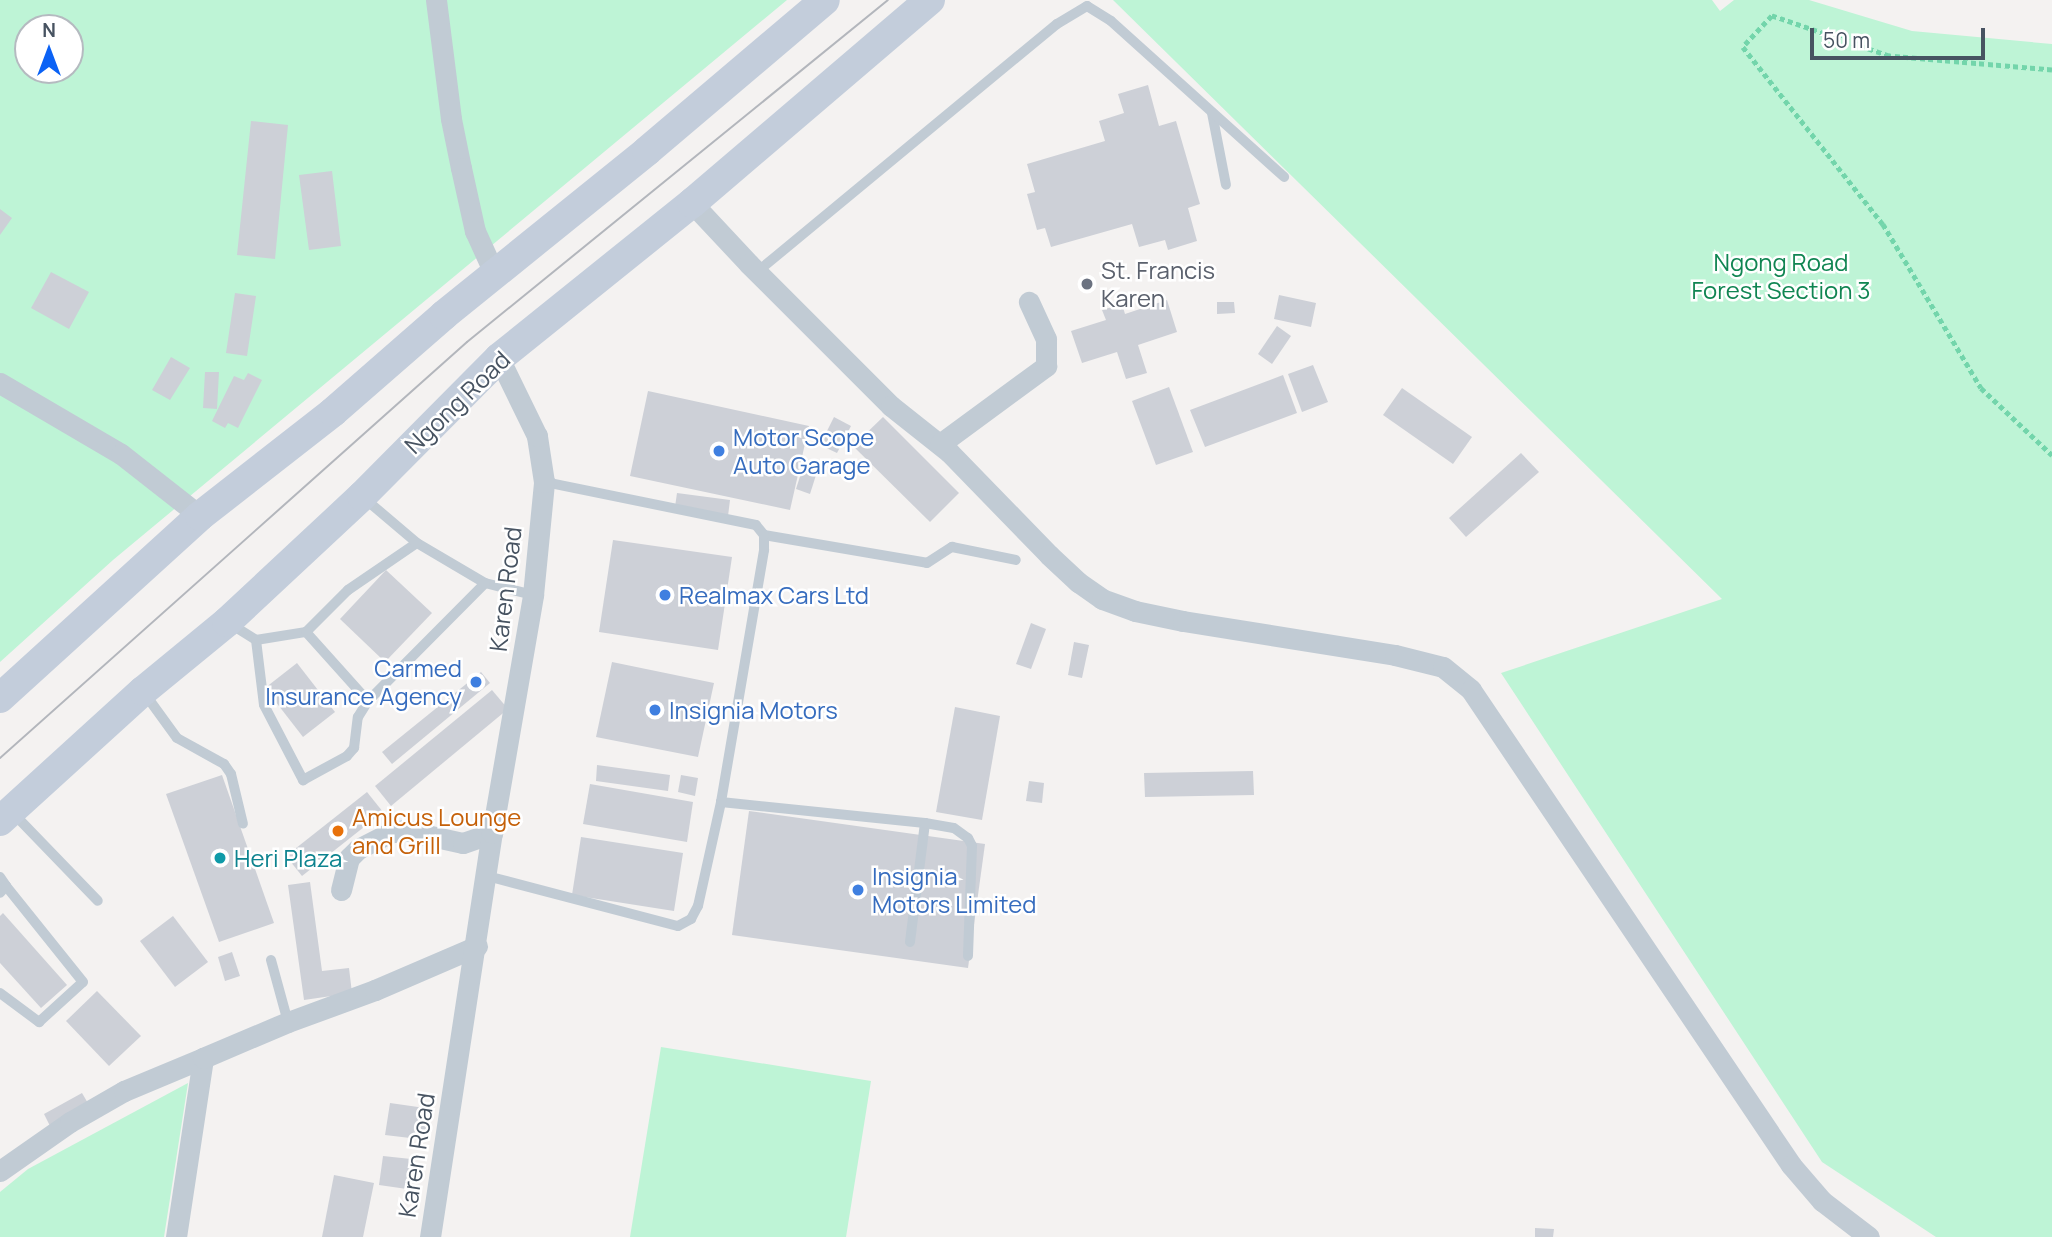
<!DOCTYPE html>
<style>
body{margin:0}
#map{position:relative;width:2052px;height:1237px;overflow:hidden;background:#f4f2f1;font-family:Manrope,sans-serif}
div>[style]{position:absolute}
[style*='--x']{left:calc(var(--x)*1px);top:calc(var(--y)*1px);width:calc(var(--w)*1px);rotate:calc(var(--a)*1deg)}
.green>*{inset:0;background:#bef4d6}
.building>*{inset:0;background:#cdd0d7}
.path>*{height:4.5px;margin-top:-2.25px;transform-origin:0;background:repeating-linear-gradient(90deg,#73d5ab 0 5px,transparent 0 8.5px)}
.lane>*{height:10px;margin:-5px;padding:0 5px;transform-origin:5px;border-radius:5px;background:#c1cbd4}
.street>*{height:21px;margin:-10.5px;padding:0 10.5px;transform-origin:10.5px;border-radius:10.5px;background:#c1cbd4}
.secondary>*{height:30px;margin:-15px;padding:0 15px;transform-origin:15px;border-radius:15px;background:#c3cddb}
.tram>*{height:2px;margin:-1px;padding:0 1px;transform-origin:1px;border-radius:1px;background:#b3b6bc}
.dots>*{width:19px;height:19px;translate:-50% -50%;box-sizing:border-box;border:4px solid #fff;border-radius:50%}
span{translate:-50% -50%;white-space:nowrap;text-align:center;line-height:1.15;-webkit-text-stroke:5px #fff;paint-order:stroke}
.park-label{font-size:24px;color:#108552}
.worship-label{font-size:24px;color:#5b616d}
.left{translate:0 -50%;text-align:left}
.street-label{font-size:24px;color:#475361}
.shop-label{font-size:24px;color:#366cbe}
.right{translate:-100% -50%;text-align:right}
.food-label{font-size:24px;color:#c56008}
.culture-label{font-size:24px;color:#0d838f}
.north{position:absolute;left:14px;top:14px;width:70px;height:70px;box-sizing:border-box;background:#fff;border:2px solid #b5bac0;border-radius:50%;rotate:0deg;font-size:19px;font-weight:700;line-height:28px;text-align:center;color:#475361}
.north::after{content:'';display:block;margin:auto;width:24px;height:32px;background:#0b62f5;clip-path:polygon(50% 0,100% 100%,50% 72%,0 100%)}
.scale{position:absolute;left:1810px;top:28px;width:175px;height:32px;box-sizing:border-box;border:4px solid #475361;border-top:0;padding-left:9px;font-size:21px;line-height:24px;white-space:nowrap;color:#475361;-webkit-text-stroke:5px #fff;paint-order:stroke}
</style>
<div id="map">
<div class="green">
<i style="clip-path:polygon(evenodd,0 0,787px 0,113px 560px,0 662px,0 0,28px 28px,70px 28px,70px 70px,28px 70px,28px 28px)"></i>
<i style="clip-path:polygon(1113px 0,1712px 0,1720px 11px,1734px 0,1809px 0,1912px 31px,2052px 44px,2052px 1237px,1936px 1237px,1822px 1162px,1501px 673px,1722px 599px)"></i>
<i style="clip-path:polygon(661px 1047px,871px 1081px,846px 1237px,630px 1237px)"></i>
<i style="clip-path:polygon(188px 1083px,164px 1237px,0 1237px,0 1192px,28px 1169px)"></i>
</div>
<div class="building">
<i style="clip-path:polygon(1148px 85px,1159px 126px,1176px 121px,1200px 204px,1188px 208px,1197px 241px,1168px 250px,1165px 240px,1139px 247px,1132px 224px,1051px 247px,1045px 228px,1037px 230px,1027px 194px,1035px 192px,1027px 164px,1105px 141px,1099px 121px,1124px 113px,1118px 94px)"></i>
<i style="clip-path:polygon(251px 121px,288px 125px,275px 259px,237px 255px)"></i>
<i style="clip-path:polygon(332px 171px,341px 246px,309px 250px,299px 175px)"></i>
<i style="clip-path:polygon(0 209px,12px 218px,0 235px)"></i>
<i style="clip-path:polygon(51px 272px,89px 292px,69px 329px,31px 308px)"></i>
<i style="clip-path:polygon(235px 293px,256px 296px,247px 356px,226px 353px)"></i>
<i style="clip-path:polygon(1279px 295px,1316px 303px,1311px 327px,1274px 319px)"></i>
<i style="clip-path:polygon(1167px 300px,1177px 332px,1138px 345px,1147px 373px,1126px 379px,1117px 352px,1082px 363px,1071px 331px,1106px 320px,1102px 310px,1122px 304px,1125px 314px)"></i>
<i style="clip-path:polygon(1217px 302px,1234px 302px,1235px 313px,1217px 314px)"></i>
<i style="clip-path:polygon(1277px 326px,1291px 336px,1272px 364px,1258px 354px)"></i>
<i style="clip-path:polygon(171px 357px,190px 368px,170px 400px,152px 390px)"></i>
<i style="clip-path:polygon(1313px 365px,1328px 402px,1302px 412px,1288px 374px)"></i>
<i style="clip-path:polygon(205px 372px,219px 372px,217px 409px,203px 408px)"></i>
<i style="clip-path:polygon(248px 373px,262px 380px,238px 428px,228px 423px,225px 428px,212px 421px,234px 376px,244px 380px)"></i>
<i style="clip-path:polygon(1283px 375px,1297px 413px,1205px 447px,1190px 410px)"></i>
<i style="clip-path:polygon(1169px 387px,1193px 452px,1156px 465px,1132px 401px)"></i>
<i style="clip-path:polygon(1402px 388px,1472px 437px,1453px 464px,1383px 415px)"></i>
<i style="clip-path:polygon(648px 391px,809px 426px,790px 510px,630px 476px)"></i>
<i style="clip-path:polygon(834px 417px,851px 426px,837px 453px,820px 445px)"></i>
<i style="clip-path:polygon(883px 417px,959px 493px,930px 522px,853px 446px)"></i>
<i style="clip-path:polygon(1521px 453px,1539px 472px,1466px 537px,1449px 518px)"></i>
<i style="clip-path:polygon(803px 467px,817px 472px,810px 494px,796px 489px)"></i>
<i style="clip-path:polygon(677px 493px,730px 500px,728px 516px,675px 507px)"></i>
<i style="clip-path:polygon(613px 540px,732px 557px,718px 650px,599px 632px)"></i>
<i style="clip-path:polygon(386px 570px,432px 613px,385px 662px,340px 619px)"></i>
<i style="clip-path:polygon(1031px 623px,1046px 629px,1031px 669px,1016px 664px)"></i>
<i style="clip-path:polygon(1074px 642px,1089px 645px,1082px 678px,1068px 675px)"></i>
<i style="clip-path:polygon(612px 662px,714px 683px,698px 757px,596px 737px)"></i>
<i style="clip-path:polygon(297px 663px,335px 712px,303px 737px,265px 688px)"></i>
<i style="clip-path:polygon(481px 672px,490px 683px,392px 764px,382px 752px)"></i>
<i style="clip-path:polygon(492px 690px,508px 709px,391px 806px,375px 786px)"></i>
<i style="clip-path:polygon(955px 707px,1000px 716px,982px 820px,936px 812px)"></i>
<i style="clip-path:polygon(597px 765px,670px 775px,668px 791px,596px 781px)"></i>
<i style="clip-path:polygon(1253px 771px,1254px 795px,1145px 797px,1144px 773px)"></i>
<i style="clip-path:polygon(222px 775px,274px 923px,219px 942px,166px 794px)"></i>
<i style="clip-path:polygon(681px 775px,698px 778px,695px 796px,678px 792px)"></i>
<i style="clip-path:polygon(1029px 781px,1044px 783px,1042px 803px,1026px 801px)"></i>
<i style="clip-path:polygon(590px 784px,693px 802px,687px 842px,583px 824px)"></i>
<i style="clip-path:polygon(367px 792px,383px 812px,302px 876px,286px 856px)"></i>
<i style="clip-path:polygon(749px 811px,985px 844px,968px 968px,732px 935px)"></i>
<i style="clip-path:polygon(581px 837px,683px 853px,674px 911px,572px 895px)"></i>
<i style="clip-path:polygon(310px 882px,322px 971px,349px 968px,352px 993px,304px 1000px,288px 885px)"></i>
<i style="clip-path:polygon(3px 913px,67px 985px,41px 1008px,0 963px,0 916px)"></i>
<i style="clip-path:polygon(173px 916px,208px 962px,175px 987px,140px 941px)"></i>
<i style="clip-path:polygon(232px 952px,240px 976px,225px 981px,218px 957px)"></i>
<i style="clip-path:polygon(97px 991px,141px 1036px,109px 1066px,66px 1021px)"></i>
<i style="clip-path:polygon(82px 1093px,89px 1105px,50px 1126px,44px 1114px)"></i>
<i style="clip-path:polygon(390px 1103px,432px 1109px,427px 1140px,385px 1135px)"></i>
<i style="clip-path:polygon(383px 1156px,411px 1159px,407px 1189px,379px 1185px)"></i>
<i style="clip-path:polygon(334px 1175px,374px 1183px,363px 1237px,322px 1237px)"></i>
<i style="clip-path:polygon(1535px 1228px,1554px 1229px,1553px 1237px,1535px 1237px)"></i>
</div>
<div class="path">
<i style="--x:2052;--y:70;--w:164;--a:-175.1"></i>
<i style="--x:1889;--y:56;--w:124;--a:-161.1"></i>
<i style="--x:1772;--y:16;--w:42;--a:133.1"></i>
<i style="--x:1743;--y:47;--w:226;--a:51.7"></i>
<i style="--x:1883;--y:224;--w:191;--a:59.1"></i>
<i style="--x:1981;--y:388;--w:98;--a:43.3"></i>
</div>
<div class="lane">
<i style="--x:1212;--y:113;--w:73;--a:79"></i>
<i style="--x:757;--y:272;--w:389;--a:-39.6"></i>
<i style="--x:1057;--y:24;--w:35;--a:-31"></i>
<i style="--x:1087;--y:6;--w:28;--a:32"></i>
<i style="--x:1111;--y:21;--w:233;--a:42"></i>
<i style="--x:764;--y:535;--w:165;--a:9.7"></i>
<i style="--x:927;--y:563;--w:30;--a:-33"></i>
<i style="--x:952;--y:547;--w:65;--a:11.5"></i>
<i style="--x:417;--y:543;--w:79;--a:30.5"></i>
<i style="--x:485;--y:583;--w:49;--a:14"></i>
<i style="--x:229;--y:623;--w:32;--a:32"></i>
<i style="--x:256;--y:640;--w:51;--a:-9.1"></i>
<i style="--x:306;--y:632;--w:59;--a:-45"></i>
<i style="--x:348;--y:590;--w:83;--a:-34.3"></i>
<i style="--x:417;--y:543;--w:70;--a:-139.7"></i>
<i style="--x:306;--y:632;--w:93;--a:48.1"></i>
<i style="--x:256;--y:640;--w:65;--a:83"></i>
<i style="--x:264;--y:705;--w:85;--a:62.5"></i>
<i style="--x:303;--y:780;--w:50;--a:-28.6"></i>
<i style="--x:347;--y:756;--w:11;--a:-49"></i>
<i style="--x:354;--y:748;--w:31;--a:-83"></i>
<i style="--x:358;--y:717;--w:19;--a:-58"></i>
<i style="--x:368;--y:701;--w:166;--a:-45.2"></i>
<i style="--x:145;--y:694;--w:54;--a:54"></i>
<i style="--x:177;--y:738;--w:54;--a:29"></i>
<i style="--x:224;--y:764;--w:12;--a:55"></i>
<i style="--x:231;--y:774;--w:51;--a:76.5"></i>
<i style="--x:721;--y:802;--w:205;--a:5.9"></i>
<i style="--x:925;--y:823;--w:120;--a:97.2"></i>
<i style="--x:13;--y:813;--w:122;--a:46"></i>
<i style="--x:925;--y:823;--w:29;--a:10"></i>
<i style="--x:954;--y:828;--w:17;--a:36"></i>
<i style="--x:968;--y:838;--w:9;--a:63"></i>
<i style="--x:972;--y:846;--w:110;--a:92.1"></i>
<i style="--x:487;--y:876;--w:197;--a:14.7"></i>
<i style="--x:678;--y:926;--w:15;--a:-28"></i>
<i style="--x:691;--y:919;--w:15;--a:-62"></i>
<i style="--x:698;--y:906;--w:107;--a:-77.5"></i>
<i style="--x:721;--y:802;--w:256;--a:-80.3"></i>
<i style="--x:764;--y:550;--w:15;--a:-90"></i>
<i style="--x:764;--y:535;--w:13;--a:-129"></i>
<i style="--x:756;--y:525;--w:216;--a:-168.5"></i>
<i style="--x:0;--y:877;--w:11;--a:56"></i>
<i style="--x:6;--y:886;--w:9;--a:131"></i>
<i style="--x:271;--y:960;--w:64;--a:74.7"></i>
<i style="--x:0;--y:993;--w:49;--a:36.6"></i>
<i style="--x:39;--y:1022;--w:59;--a:-42.3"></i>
<i style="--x:83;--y:982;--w:123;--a:-128.7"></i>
</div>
<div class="street">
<i style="--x:436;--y:0;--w:120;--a:82.8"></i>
<i style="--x:451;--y:119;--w:50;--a:78.5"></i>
<i style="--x:461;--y:168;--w:65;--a:77.5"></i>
<i style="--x:475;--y:231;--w:48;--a:65.6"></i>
<i style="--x:692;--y:203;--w:83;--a:46.9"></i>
<i style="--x:749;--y:264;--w:201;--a:45"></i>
<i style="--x:891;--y:406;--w:74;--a:38.4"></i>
<i style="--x:949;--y:452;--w:144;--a:45.8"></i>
<i style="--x:1049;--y:555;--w:40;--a:43"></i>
<i style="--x:1078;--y:582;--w:29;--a:35"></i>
<i style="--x:1102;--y:599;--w:35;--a:20"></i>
<i style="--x:1135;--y:611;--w:49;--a:11.8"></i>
<i style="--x:1183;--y:621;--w:215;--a:9.1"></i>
<i style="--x:1395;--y:655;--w:49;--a:14"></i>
<i style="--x:1443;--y:667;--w:36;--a:39"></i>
<i style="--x:1471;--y:690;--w:573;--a:56.03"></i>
<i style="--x:1791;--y:1165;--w:48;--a:49.3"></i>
<i style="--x:1822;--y:1201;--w:59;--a:37.5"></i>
<i style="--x:0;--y:383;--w:140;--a:30.4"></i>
<i style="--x:121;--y:454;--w:100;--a:38.1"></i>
<i style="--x:940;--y:444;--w:132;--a:-36.3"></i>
<i style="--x:1046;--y:366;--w:27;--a:-90"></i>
<i style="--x:1046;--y:339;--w:41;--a:-114.7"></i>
<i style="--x:341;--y:890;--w:33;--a:-76"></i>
<i style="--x:349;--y:858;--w:13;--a:-45"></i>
<i style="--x:358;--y:849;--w:35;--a:-27"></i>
<i style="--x:389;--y:833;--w:15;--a:-11"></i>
<i style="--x:404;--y:830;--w:60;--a:12.4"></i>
<i style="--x:463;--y:843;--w:31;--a:-19"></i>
<i style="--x:0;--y:1171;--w:85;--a:-35"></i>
<i style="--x:70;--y:1122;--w:62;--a:-29.9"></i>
<i style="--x:124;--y:1091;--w:86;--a:-22.7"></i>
<i style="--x:176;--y:1237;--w:181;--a:-81.4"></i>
<i style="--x:203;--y:1058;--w:92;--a:-23"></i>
<i style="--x:288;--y:1022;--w:93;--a:-20.2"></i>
<i style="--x:375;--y:990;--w:111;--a:-23.3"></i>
<i style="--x:430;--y:1237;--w:409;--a:-81.3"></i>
<i style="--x:492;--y:833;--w:242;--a:-80.2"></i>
<i style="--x:533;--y:595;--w:114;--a:-84.4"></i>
<i style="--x:544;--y:482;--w:47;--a:-98.7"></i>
<i style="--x:537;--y:436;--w:87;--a:-116"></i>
</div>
<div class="secondary">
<i style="--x:0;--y:698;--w:270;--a:-42.3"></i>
<i style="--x:200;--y:516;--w:169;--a:-38"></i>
<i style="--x:333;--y:412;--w:147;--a:-41.1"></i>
<i style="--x:444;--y:315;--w:261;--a:-38.9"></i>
<i style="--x:647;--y:151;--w:233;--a:-40.3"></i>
<i style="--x:0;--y:821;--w:193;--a:-42.3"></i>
<i style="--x:143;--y:691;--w:109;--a:-39.4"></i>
<i style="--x:227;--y:622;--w:185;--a:-43"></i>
<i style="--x:362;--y:496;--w:194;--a:-45.2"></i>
<i style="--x:499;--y:358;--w:248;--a:-38.8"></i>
<i style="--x:692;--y:203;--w:313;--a:-40.5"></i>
</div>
<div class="tram">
<i style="--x:0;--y:758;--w:625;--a:-41.69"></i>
<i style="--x:467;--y:342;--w:542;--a:-39.09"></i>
</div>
<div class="dots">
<i style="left:1087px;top:284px;background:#6b7280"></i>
<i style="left:719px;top:451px;background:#3f7fe0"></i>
<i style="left:665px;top:595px;background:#3f7fe0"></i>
<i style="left:476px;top:682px;background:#3f7fe0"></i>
<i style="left:655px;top:710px;background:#3f7fe0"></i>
<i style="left:338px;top:831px;background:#e8710a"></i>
<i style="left:220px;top:858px;background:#0f9aa8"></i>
<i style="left:858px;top:890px;background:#3f7fe0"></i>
</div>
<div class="park-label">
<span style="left:1781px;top:276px">Ngong Road<br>Forest Section 3</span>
</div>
<div class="worship-label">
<span class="left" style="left:1101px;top:284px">St. Francis<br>Karen</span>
</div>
<div class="street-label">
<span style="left:457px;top:402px;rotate:-44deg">Ngong Road</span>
<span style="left:505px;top:589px;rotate:-83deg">Karen Road</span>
<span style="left:416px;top:1155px;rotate:-81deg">Karen Road</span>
</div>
<div class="shop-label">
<span class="left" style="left:733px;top:451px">Motor Scope<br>Auto Garage</span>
<span class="left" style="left:679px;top:595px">Realmax Cars Ltd</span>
<span class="right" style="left:462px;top:682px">Carmed<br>Insurance Agency</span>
<span class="left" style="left:669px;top:710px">Insignia Motors</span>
<span class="left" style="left:872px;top:890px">Insignia<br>Motors Limited</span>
</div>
<div class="food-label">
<span class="left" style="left:352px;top:831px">Amicus Lounge<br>and Grill</span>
</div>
<div class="culture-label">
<span class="left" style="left:234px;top:858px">Heri Plaza</span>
</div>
<div class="north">N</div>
<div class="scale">50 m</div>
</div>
